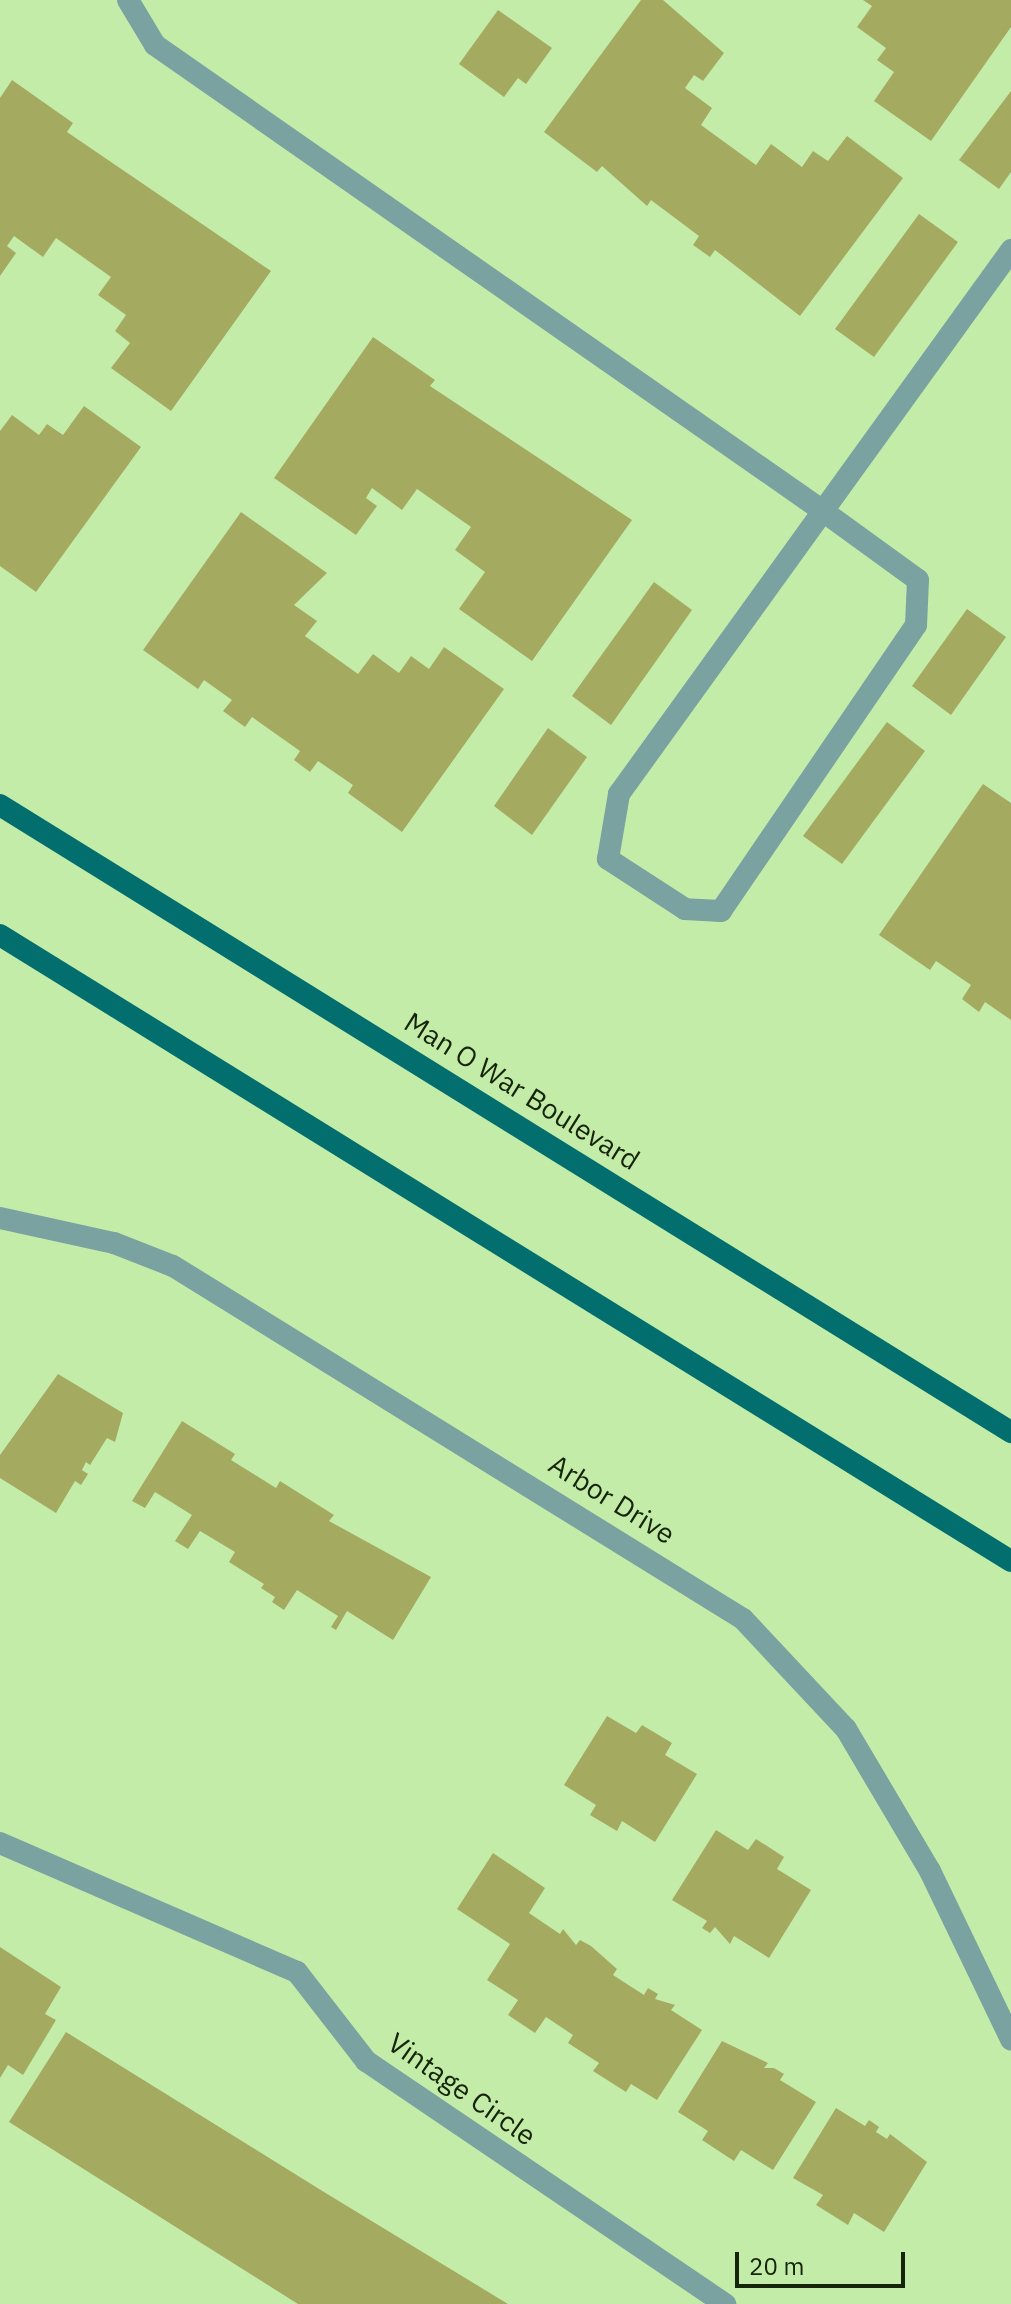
<!DOCTYPE html>
<style>
body{margin:0}
#map{position:relative;width:1011px;height:2304px;overflow:hidden;background:#c4eca9;font-family:"IBM Plex Sans",sans-serif}
div>[style]{position:absolute}
[style*='--x']{left:calc(var(--x)*1px);top:calc(var(--y)*1px);width:calc(var(--w)*1px);rotate:calc(var(--a)*1deg)}
.building>*{inset:0;background:#a4ab60}
.minor>*{height:22px;margin:-11px;padding:0 11px;transform-origin:11px;border-radius:11px;background:#79a2a0}
.primary>*{height:22px;margin:-11px;padding:0 11px;transform-origin:11px;border-radius:11px;background:#026f6e}
span{translate:-50% -50%;white-space:nowrap;text-align:center;line-height:1.15;-webkit-text-stroke:6px #c4eca9;paint-order:stroke}
.street-label{font-size:28px;color:#15240a}
.scale{position:absolute;left:735px;top:2252px;width:170px;height:36px;box-sizing:border-box;border:4px solid #15240a;border-top:0;padding-left:10px;font-size:24px;line-height:28px;white-space:nowrap;color:#15240a;-webkit-text-stroke:6px #c4eca9;paint-order:stroke}
</style>
<div id="map">
<div class="building">
<i style="clip-path:polygon(641px 0,663px 0,724px 53px,703px 81px,694px 75px,685px 88px,712px 108px,701px 125px,756px 165px,771px 144px,802px 167px,813px 151px,828px 161px,847px 136px,903px 178px,800px 316px,715px 250px,710px 257px,693px 245px,699px 236px,651px 200px,647px 206px,602px 166px,597px 172px,544px 132px)"></i>
<i style="clip-path:polygon(863px 0,1011px 0,1011px 27px,931px 141px,874px 101px,894px 72px,877px 60px,886px 48px,857px 27px,872px 6px)"></i>
<i style="clip-path:polygon(498px 10px,552px 48px,526px 84px,518px 78px,504px 97px,459px 64px)"></i>
<i style="clip-path:polygon(12px 80px,73px 123px,67px 132px,271px 271px,171px 411px,111px 368px,130px 343px,115px 331px,126px 315px,98px 295px,111px 277px,56px 238px,43px 257px,14px 236px,7px 246px,16px 253px,0 276px,0 98px)"></i>
<i style="clip-path:polygon(1011px 91px,1011px 172px,999px 189px,959px 160px)"></i>
<i style="clip-path:polygon(919px 214px,958px 242px,874px 357px,835px 329px)"></i>
<i style="clip-path:polygon(373px 337px,435px 380px,430px 386px,632px 520px,532px 661px,459px 609px,485px 572px,455px 550px,471px 527px,417px 489px,402px 510px,372px 488px,366px 498px,377px 506px,356px 535px,274px 478px)"></i>
<i style="clip-path:polygon(84px 406px,141px 447px,36px 592px,0 566px,0 431px,12px 415px,39px 435px,47px 424px,63px 435px)"></i>
<i style="clip-path:polygon(241px 512px,327px 573px,294px 605px,317px 621px,305px 636px,358px 674px,373px 654px,399px 673px,411px 656px,429px 669px,444px 647px,504px 689px,402px 832px,348px 793px,353px 785px,318px 761px,310px 772px,294px 760px,300px 751px,252px 717px,245px 727px,223px 711px,232px 700px,204px 680px,198px 689px,143px 650px)"></i>
<i style="clip-path:polygon(654px 582px,692px 610px,611px 725px,572px 696px)"></i>
<i style="clip-path:polygon(967px 609px,1006px 637px,951px 715px,912px 686px)"></i>
<i style="clip-path:polygon(887px 722px,925px 751px,842px 864px,803px 836px)"></i>
<i style="clip-path:polygon(548px 728px,587px 757px,532px 835px,494px 806px)"></i>
<i style="clip-path:polygon(983px 784px,1011px 803px,1011px 1020px,985px 1002px,979px 1012px,962px 999px,971px 985px,936px 961px,930px 970px,879px 935px)"></i>
<i style="clip-path:polygon(58px 1374px,123px 1413px,115px 1442px,107px 1438px,90px 1465px,86px 1462px,82px 1470px,88px 1474px,81px 1485px,75px 1481px,56px 1513px,0 1478px,0 1455px)"></i>
<i style="clip-path:polygon(182px 1421px,235px 1454px,231px 1460px,276px 1488px,280px 1481px,334px 1515px,329px 1521px,431px 1577px,393px 1640px,347px 1611px,336px 1630px,331px 1627px,338px 1616px,297px 1590px,284px 1610px,272px 1602px,275px 1597px,261px 1588px,264px 1584px,229px 1562px,235px 1552px,200px 1531px,188px 1549px,175px 1541px,192px 1515px,155px 1492px,145px 1508px,132px 1501px)"></i>
<i style="clip-path:polygon(607px 1716px,636px 1733px,642px 1725px,672px 1743px,665px 1755px,697px 1774px,655px 1842px,622px 1821px,617px 1831px,590px 1815px,596px 1805px,564px 1785px)"></i>
<i style="clip-path:polygon(716px 1830px,748px 1850px,756px 1839px,784px 1857px,777px 1869px,811px 1890px,769px 1958px,734px 1936px,730px 1944px,715px 1927px,710px 1933px,702px 1928px,707px 1921px,672px 1900px)"></i>
<i style="clip-path:polygon(493px 1853px,545px 1888px,529px 1913px,560px 1934px,563px 1929px,576px 1945px,580px 1940px,591px 1946px,617px 1969px,613px 1975px,644px 1995px,648px 1988px,658px 1994px,655px 1999px,675px 2005px,671px 2010px,702px 2030px,657px 2100px,631px 2084px,626px 2092px,593px 2071px,599px 2063px,568px 2043px,573px 2035px,546px 2017px,535px 2033px,508px 2015px,518px 2000px,487px 1980px,510px 1944px,457px 1909px)"></i>
<i style="clip-path:polygon(0 1947px,61px 1987px,45px 2014px,56px 2020px,23px 2075px,8px 2065px,0 2078px)"></i>
<i style="clip-path:polygon(66px 2032px,324px 2192px,508px 2304px,298px 2304px,9px 2122px)"></i>
<i style="clip-path:polygon(722px 2041px,768px 2063px,764px 2068px,774px 2068px,784px 2074px,780px 2080px,816px 2102px,773px 2170px,741px 2150px,734px 2161px,702px 2140px,708px 2131px,678px 2112px)"></i>
<i style="clip-path:polygon(836px 2108px,865px 2126px,869px 2120px,879px 2127px,876px 2132px,887px 2139px,890px 2134px,927px 2162px,884px 2232px,854px 2213px,848px 2225px,816px 2205px,823px 2195px,793px 2178px)"></i>
</div>
<div class="minor">
<i style="--x:128;--y:0;--w:52;--a:59"></i>
<i style="--x:155;--y:45;--w:814;--a:34.9"></i>
<i style="--x:823;--y:511;--w:322;--a:-54.2"></i>
<i style="--x:823;--y:511;--w:117;--a:36"></i>
<i style="--x:918;--y:580;--w:45;--a:92.5"></i>
<i style="--x:916;--y:625;--w:346;--a:124.3"></i>
<i style="--x:721;--y:911;--w:36;--a:-177"></i>
<i style="--x:685;--y:909;--w:92;--a:-147"></i>
<i style="--x:608;--y:859;--w:66;--a:-80.4"></i>
<i style="--x:619;--y:794;--w:349;--a:-54.2"></i>
<i style="--x:0;--y:1218;--w:117;--a:12.4"></i>
<i style="--x:114;--y:1243;--w:63;--a:21.3"></i>
<i style="--x:173;--y:1266;--w:670;--a:31.77"></i>
<i style="--x:743;--y:1619;--w:151;--a:46.9"></i>
<i style="--x:846;--y:1729;--w:165;--a:59.4"></i>
<i style="--x:930;--y:1871;--w:187;--a:64.3"></i>
<i style="--x:0;--y:1843;--w:324;--a:23.5"></i>
<i style="--x:297;--y:1972;--w:113;--a:52.2"></i>
<i style="--x:366;--y:2061;--w:434;--a:34.1"></i>
</div>
<div class="primary">
<i style="--x:0;--y:805;--w:1190;--a:31.81"></i>
<i style="--x:0;--y:935;--w:1189;--a:31.77"></i>
</div>
<div class="street-label">
<span style="left:522px;top:1091px;rotate:32deg">Man O War Boulevard</span>
<span style="left:612px;top:1499px;rotate:32deg">Arbor Drive</span>
<span style="left:462px;top:2089px;rotate:35deg">Vintage Circle</span>
</div>
<div class="scale">20 m</div>
</div>
